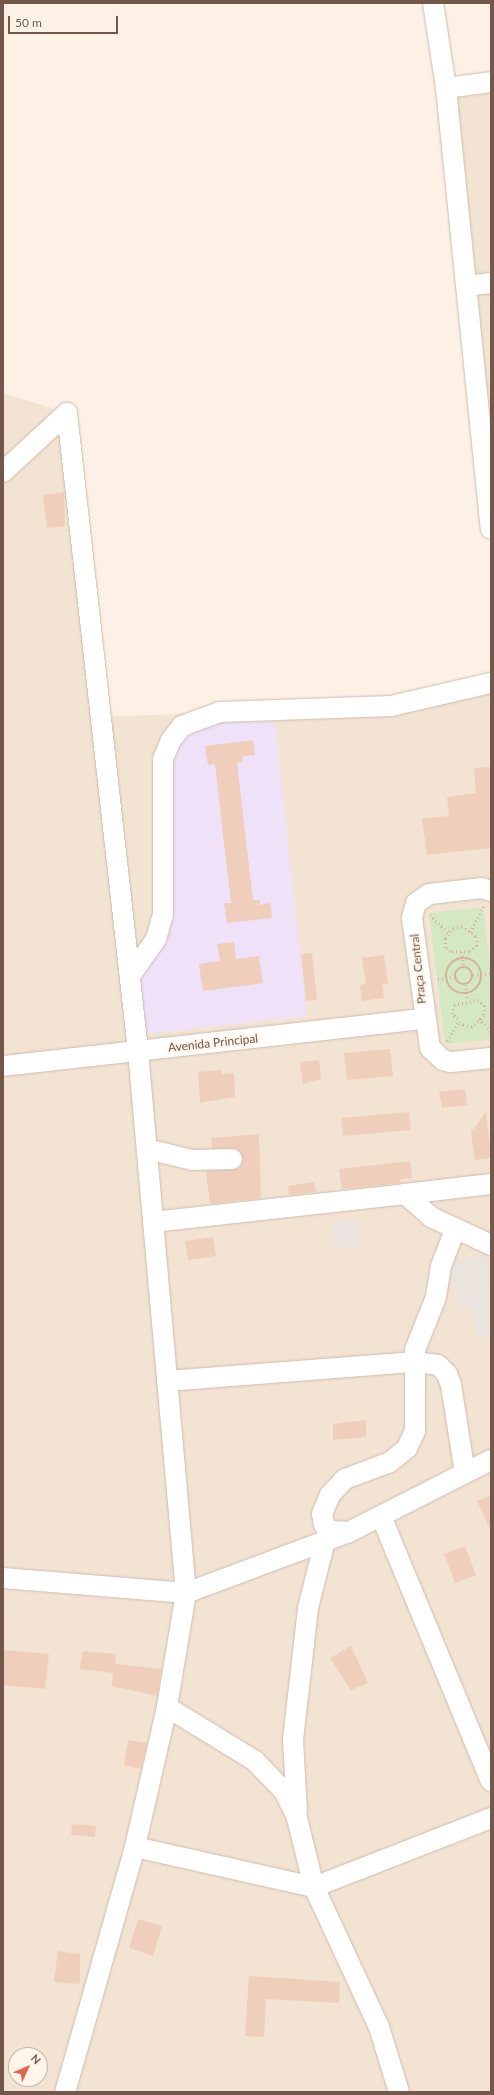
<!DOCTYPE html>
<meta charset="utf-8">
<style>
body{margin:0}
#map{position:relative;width:494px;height:2095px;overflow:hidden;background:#fcf1e4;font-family:Lato,sans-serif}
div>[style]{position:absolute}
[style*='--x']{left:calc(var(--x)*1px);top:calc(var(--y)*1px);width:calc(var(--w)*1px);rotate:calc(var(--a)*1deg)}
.residential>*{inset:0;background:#f3e3d2}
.industrial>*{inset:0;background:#ebe4de}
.education>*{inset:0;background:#eee1f8}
.green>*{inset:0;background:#d4e9c3}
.building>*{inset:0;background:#f0cebc}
.path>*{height:2.5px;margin-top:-1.25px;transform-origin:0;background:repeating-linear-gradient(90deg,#d5b19f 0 1px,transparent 0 4px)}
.path>.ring{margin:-1.25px;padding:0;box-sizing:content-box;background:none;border:2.5px solid #d5b19f;border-radius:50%}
.roads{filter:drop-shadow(0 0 1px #cfbbae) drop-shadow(0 0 1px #cfbbae)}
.minor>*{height:20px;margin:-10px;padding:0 10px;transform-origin:10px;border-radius:10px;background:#fff}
span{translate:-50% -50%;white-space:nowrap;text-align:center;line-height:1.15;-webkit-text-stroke:4px #fff5ea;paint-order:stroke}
.street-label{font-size:12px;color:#73574a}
.frame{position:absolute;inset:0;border:4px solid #73574a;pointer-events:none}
.north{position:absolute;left:8px;top:2047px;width:40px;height:40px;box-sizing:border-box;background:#fff5ea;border:1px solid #c7b6aa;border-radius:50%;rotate:46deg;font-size:11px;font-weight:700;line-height:16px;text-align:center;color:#73574a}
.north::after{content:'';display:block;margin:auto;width:14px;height:18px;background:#e3654b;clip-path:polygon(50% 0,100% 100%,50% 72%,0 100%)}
.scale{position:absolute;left:8px;top:16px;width:110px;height:18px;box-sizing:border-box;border:2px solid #73574a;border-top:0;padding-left:5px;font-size:12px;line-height:14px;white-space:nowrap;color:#73574a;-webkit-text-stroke:3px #fff5ea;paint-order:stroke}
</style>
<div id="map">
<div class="residential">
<i style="clip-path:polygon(491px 79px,491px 529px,446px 88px)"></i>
<i style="clip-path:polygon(evenodd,3px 393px,67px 413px,101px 717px,391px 706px,491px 683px,491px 2092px,3px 2092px,3px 393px,16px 2055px,40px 2055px,40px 2079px,16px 2079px,16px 2055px)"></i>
</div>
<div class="industrial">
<i style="clip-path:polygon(358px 1219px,360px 1246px,334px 1248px,332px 1221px)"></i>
<i style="clip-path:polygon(489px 1252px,491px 1335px,479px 1338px,470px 1306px,460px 1308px,447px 1264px)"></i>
</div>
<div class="education">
<i style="clip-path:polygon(275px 722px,307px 1016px,144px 1034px,136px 981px,171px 916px,169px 771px,182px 737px,199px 728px,222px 723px)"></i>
</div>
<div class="green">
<i style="clip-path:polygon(483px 907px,491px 972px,491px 1039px,445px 1044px,429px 913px)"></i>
</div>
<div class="building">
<i style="clip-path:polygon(64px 492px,65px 526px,47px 528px,43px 495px)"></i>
<i style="clip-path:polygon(253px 740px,255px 755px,243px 756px,243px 762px,237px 763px,253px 900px,260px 900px,260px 905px,270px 903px,272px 918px,227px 923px,224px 903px,231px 903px,215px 764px,208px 765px,205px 746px)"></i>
<i style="clip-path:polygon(491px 767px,491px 848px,427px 855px,422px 819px,449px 816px,447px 797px,476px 793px,474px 768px)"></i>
<i style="clip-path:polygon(234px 942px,236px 959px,259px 956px,263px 983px,203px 991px,199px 964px,220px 961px,217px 944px)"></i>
<i style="clip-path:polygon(312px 953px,317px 1000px,306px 1001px,301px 954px)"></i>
<i style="clip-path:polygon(384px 955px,388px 984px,382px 984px,384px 998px,362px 1001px,360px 985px,366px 984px,362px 958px)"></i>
<i style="clip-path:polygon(390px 1049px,393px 1076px,347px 1080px,344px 1053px)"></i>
<i style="clip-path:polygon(319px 1060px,321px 1079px,303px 1084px,300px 1062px)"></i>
<i style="clip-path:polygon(221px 1070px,221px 1074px,234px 1073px,235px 1097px,200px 1103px,198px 1072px)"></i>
<i style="clip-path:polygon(465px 1089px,467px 1105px,442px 1108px,439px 1092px)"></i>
<i style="clip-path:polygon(409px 1112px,411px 1130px,343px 1136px,341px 1118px)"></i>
<i style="clip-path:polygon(486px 1112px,491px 1158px,475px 1160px,471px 1132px)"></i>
<i style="clip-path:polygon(259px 1134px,261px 1198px,210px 1204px,206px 1171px,238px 1169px,243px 1159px,237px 1149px,212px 1148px,211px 1138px)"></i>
<i style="clip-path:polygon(410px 1161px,412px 1178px,400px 1179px,401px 1183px,342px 1189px,339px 1169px)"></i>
<i style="clip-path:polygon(314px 1182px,316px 1192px,289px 1195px,288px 1186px)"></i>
<i style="clip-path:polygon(213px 1237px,216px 1256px,188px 1260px,185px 1241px)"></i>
<i style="clip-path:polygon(366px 1420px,366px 1437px,333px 1440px,333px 1424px)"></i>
<i style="clip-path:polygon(491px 1495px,491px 1531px,477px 1501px)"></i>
<i style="clip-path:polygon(465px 1546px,476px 1575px,455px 1583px,444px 1554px)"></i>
<i style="clip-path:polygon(351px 1646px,368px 1683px,351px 1690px,330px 1658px)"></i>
<i style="clip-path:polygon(3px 1650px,49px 1654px,45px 1689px,3px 1685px)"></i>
<i style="clip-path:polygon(83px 1651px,116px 1654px,115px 1664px,161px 1669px,157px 1696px,112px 1686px,113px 1673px,80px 1669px)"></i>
<i style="clip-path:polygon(128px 1740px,147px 1743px,141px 1769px,124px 1765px)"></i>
<i style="clip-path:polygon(72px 1824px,96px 1826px,95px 1837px,71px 1835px)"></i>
<i style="clip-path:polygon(138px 1919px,162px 1926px,153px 1956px,129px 1948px)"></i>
<i style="clip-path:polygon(58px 1951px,80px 1954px,80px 1984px,54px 1982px)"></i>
<i style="clip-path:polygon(249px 1976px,340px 1982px,339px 2003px,266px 1999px,264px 2037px,245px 2036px)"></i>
</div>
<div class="path">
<i style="--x:430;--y:915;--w:28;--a:44"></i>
<i style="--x:462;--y:926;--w:19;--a:36"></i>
<i style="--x:477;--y:937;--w:9;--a:90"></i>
<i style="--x:477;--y:946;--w:10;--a:143"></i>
<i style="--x:469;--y:952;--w:19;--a:180"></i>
<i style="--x:450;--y:952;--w:6;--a:-141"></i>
<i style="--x:445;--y:948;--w:10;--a:-90"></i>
<i style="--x:445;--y:938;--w:13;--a:-51"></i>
<i style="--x:453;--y:928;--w:9;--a:-13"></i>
<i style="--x:470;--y:932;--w:30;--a:-62"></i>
<i style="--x:462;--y:952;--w:15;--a:82"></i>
<i class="ring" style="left:446px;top:958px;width:33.5px;height:33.5px"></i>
<i class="ring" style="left:455px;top:967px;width:15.5px;height:15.5px"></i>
<i style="--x:473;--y:975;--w:18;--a:-6"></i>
<i style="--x:438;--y:979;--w:17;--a:-7"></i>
<i style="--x:466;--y:985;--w:15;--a:86"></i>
<i style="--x:478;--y:1000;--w:9;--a:41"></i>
<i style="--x:485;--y:1006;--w:10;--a:96"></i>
<i style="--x:484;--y:1016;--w:16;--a:137"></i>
<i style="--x:472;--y:1027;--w:9;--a:-167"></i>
<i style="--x:463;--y:1025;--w:16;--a:-135"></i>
<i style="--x:452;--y:1014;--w:9;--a:-77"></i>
<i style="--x:454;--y:1005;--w:25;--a:-12"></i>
<i style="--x:479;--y:1019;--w:17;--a:45"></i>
<i style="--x:447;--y:1041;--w:23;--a:-59"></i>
</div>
<div class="roads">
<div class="minor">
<i style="--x:433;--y:3;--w:86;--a:81.3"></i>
<i style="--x:446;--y:88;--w:443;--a:84.2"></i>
<i style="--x:446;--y:88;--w:45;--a:-7.6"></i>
<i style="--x:466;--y:286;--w:25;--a:-7"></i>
<i style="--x:3;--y:472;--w:87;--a:-42.7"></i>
<i style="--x:67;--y:413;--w:642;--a:83.65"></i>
<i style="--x:138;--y:1051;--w:544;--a:84.94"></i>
<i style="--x:186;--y:1593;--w:116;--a:99.5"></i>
<i style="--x:167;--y:1707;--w:144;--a:102.9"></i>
<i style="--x:135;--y:1847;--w:255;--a:105.9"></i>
<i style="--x:491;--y:891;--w:9;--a:-162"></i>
<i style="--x:482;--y:888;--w:53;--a:173.5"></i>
<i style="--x:429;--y:894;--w:16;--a:145"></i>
<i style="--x:416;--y:903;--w:16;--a:105"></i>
<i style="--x:412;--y:918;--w:131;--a:82.1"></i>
<i style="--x:430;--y:1048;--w:18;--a:43"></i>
<i style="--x:443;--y:1060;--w:8;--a:14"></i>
<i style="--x:451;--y:1062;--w:40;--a:-5.7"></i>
<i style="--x:130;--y:976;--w:45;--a:-54.9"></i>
<i style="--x:156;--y:939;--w:25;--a:-74"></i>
<i style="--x:163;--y:915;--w:156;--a:-90"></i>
<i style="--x:163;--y:759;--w:21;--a:-67"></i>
<i style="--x:171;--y:740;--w:18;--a:-52"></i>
<i style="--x:182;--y:726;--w:40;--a:-20.2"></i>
<i style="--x:220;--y:712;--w:171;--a:-2"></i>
<i style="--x:391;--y:706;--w:103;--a:-13"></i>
<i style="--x:3;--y:1066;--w:423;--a:-6.4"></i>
<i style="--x:147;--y:1149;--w:46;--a:13.7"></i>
<i style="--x:192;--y:1160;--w:40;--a:-1.4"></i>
<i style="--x:491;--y:1184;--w:87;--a:173.4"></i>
<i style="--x:405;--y:1194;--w:35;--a:41"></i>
<i style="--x:431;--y:1217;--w:66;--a:25"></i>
<i style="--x:153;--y:1222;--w:254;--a:-6.3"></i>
<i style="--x:167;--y:1381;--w:249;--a:-4.4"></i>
<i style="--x:415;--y:1362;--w:23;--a:7"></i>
<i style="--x:438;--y:1365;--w:13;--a:45"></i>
<i style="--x:447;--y:1374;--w:12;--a:70"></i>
<i style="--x:451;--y:1385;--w:89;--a:81"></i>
<i style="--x:381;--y:1516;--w:287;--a:67.5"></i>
<i style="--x:349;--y:1532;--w:18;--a:-177"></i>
<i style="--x:331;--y:1531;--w:9;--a:-139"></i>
<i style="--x:324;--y:1525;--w:11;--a:-100"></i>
<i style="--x:322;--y:1514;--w:21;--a:-67"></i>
<i style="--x:330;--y:1495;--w:22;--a:-47"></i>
<i style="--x:345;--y:1479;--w:48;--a:-20.7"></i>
<i style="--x:390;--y:1462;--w:22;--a:-39"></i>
<i style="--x:407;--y:1448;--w:19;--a:-65"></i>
<i style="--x:415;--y:1431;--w:81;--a:-90"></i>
<i style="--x:415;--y:1350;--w:57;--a:-68.4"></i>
<i style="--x:436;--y:1297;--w:31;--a:-81"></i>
<i style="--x:441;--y:1266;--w:39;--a:-69"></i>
<i style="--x:3;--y:1578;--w:184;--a:4.7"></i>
<i style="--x:186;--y:1593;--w:174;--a:-20.5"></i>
<i style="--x:349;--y:1532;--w:159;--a:-26.9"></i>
<i style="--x:167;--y:1707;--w:103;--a:31.5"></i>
<i style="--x:255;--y:1761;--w:42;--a:46"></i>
<i style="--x:284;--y:1791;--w:30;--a:64"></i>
<i style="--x:297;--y:1818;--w:71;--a:76.2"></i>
<i style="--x:314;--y:1887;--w:154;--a:65.1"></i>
<i style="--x:379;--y:2027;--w:68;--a:72.9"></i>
<i style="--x:297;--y:1810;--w:70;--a:-93.3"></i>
<i style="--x:293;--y:1740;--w:133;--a:-83.5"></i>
<i style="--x:308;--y:1608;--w:69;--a:-75.8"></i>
<i style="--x:135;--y:1847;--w:183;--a:12.6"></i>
<i style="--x:314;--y:1887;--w:190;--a:-21.3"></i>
</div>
</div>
<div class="street-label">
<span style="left:418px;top:969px;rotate:-96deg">Praça Central</span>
<span style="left:213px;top:1043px;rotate:-6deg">Avenida Principal</span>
</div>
<div class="frame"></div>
<div class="north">N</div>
<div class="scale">50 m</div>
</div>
